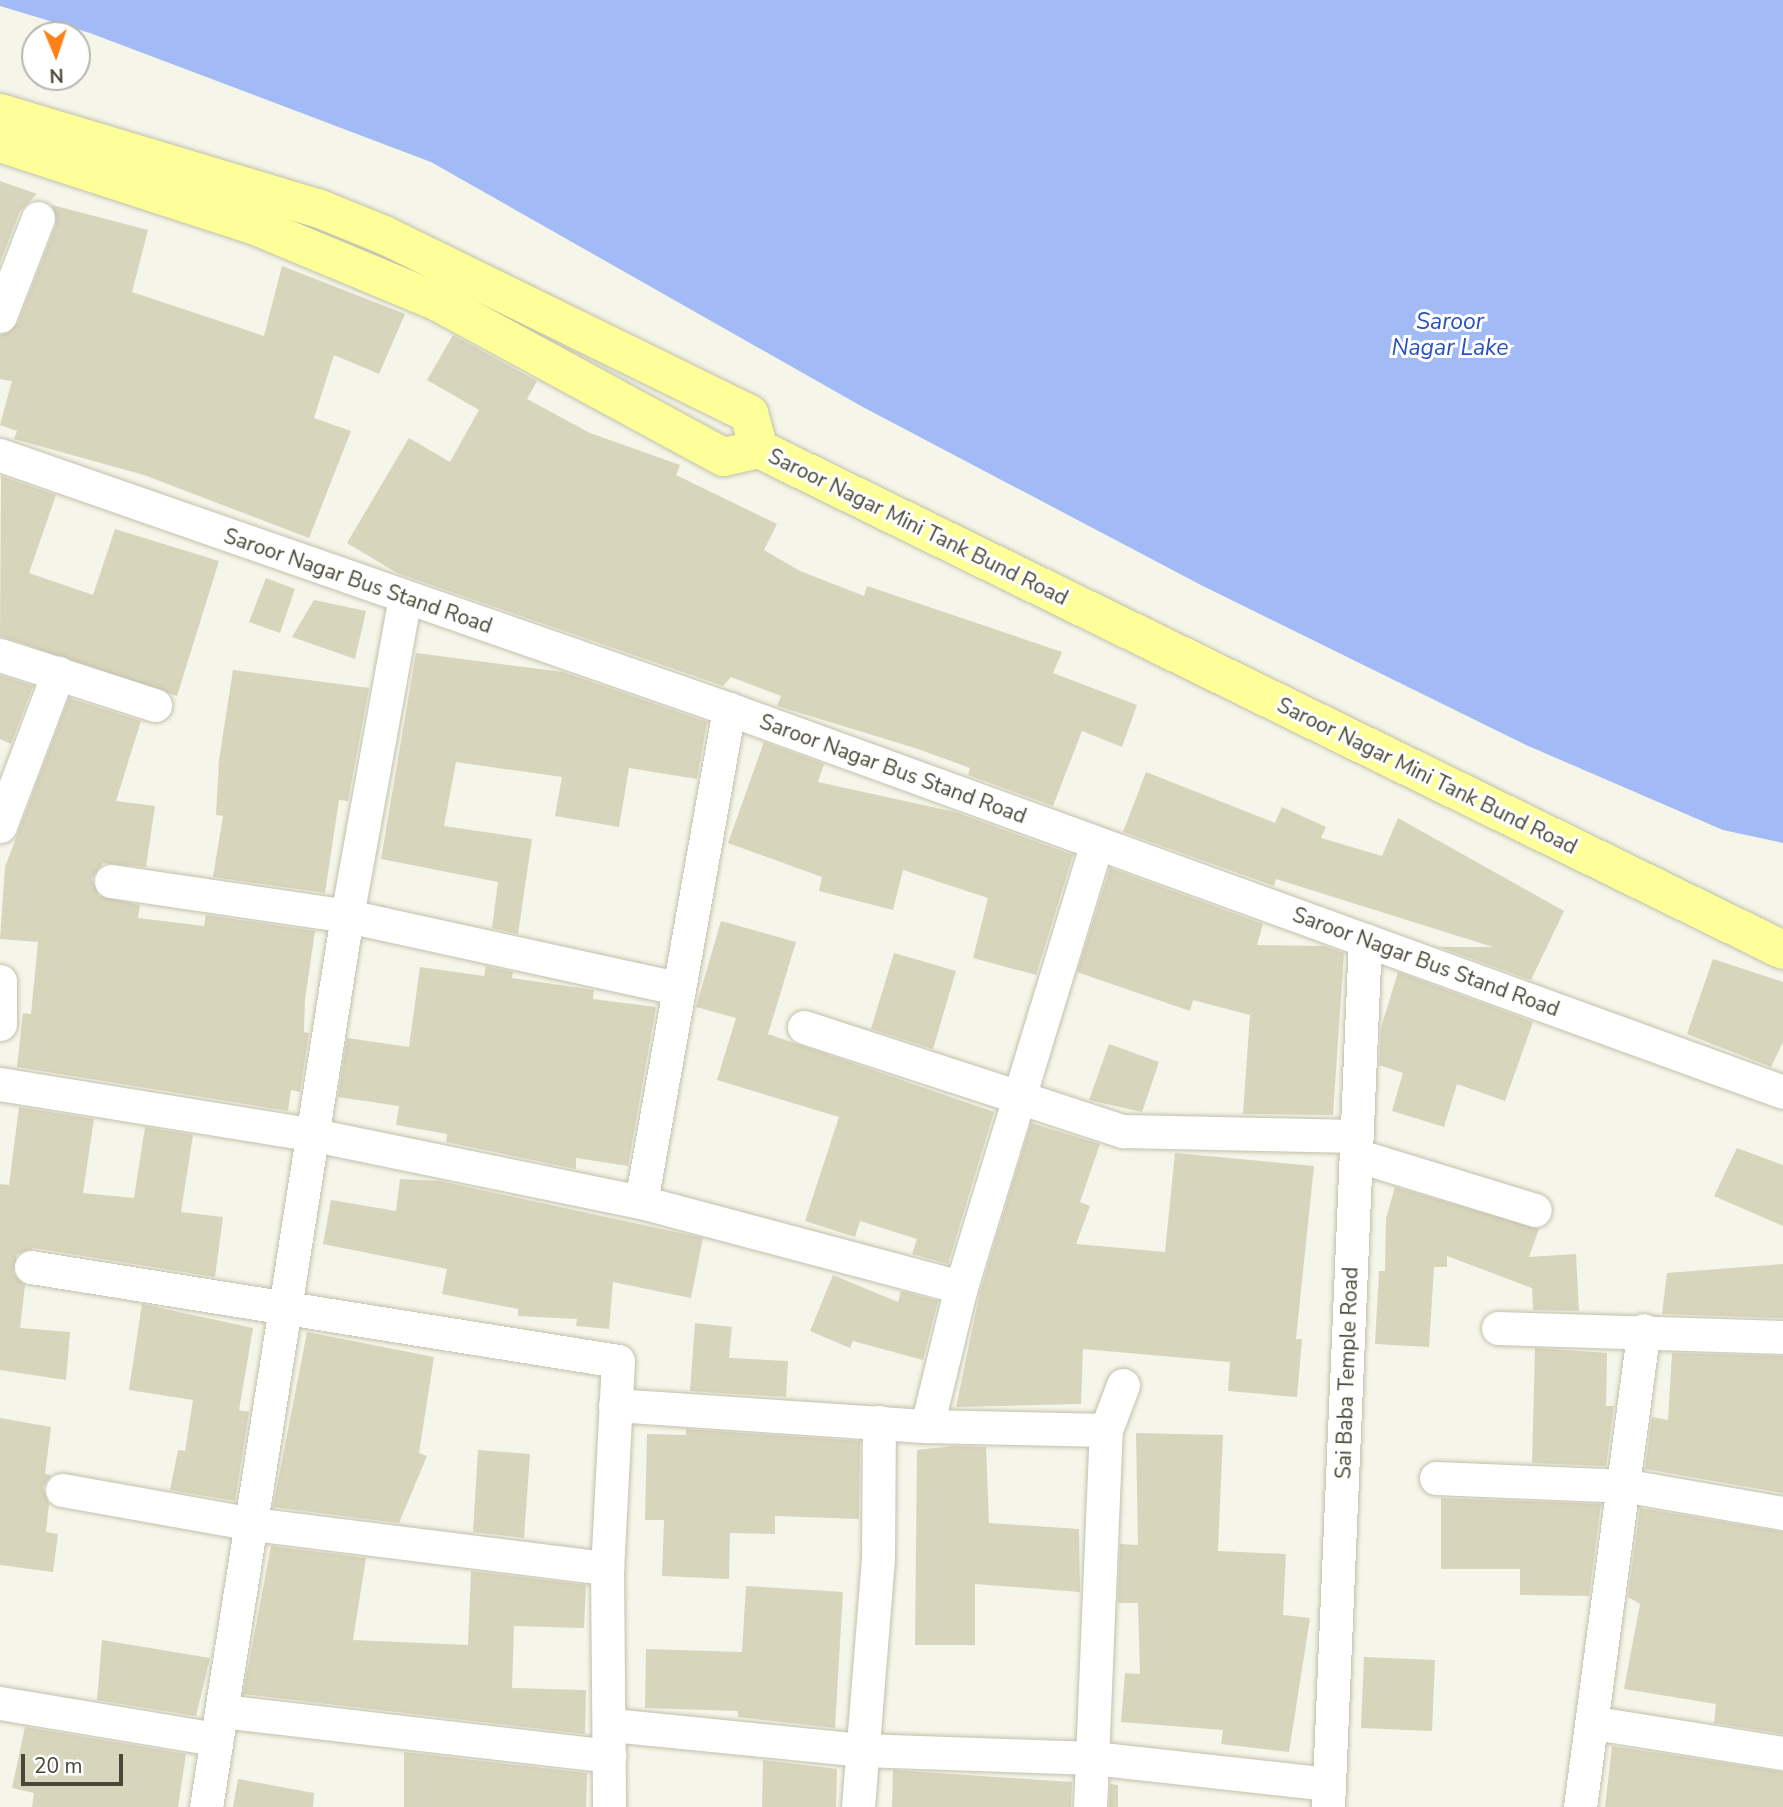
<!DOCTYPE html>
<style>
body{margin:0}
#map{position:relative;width:1783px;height:1807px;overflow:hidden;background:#f5f5e9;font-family:"Nunito Sans",sans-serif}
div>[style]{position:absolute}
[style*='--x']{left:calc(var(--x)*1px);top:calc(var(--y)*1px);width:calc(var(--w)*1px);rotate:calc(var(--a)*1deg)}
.water>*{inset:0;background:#a2baf5}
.building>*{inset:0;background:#d8d5bd}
.roads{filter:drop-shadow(0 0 2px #c2c1ab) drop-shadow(0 0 2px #c2c1ab)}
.minor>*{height:33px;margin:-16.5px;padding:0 16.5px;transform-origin:16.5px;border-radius:16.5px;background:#fff}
.major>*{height:38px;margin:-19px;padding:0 19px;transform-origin:19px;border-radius:19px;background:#fdff98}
span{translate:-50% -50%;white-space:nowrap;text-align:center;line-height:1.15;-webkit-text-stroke:6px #fff;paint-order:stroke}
.street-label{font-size:21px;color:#4a4837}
.water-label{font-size:23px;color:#2851be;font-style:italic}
.north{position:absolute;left:21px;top:21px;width:70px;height:70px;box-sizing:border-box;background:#fff;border:2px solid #b7b6af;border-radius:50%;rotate:178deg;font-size:19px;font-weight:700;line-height:28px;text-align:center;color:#4a4837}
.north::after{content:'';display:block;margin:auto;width:24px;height:32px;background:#ff8016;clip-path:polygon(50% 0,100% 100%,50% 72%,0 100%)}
.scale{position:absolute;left:21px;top:1754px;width:102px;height:32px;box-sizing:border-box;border:4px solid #4a4837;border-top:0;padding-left:9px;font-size:21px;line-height:24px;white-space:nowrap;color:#4a4837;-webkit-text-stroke:5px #fff;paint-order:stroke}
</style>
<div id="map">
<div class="water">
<i style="clip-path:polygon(0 0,1783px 0,1783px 843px,1723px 830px,1526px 745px,1201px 585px,861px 406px,431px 162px,90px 33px,0 6px)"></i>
</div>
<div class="building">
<i style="clip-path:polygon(0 181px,37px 194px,20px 211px,0 263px)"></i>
<i style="clip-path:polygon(52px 205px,148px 230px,132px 292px,264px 336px,282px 266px,405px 314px,379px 374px,334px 355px,314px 418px,351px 431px,309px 538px,144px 475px,14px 439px,17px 431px,0 425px,12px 381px,0 379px,0 335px,18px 323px,56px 225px)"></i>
<i style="clip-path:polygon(453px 335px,537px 381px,527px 399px,590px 433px,680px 465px,676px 475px,777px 524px,764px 550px,800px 571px,864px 596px,867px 586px,1062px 652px,1053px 673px,1137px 705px,1122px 747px,1082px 731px,1053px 806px,968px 775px,970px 768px,918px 749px,777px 706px,781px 696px,731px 677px,723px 686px,397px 573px,347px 543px,409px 438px,450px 462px,479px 410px,427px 380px)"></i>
<i style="clip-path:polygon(1px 476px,56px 495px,29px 573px,93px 595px,115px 529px,219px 561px,177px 696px,0 636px)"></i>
<i style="clip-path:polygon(266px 578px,295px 589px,280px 633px,249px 622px)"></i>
<i style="clip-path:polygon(314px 600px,366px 611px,355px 659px,292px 637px)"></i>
<i style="clip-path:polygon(416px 653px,563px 672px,707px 722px,697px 779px,629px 768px,619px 827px,555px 816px,562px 777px,456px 762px,444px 826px,532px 839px,518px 934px,492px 928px,498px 882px,381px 859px)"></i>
<i style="clip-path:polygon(233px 670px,369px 688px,348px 801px,339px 800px,325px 893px,213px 877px,223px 816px,216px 815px,219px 760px)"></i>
<i style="clip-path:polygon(0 675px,33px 686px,11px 744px,0 739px)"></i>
<i style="clip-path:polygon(69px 698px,141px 721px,116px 801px,155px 806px,146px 867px,103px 863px,92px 879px,99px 896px,140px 905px,138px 918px,204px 926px,206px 915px,315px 931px,305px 1000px,304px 1032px,309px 1033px,300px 1092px,291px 1090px,288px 1111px,17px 1067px,23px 1013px,31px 1014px,38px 942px,0 939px,5px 867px)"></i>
<i style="clip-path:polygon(764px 742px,824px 764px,818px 782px,955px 812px,1073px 855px,1036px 975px,973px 958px,988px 898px,903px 870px,893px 910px,819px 891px,822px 877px,728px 843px)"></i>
<i style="clip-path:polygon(1146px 772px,1275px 823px,1282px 807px,1326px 827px,1321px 838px,1382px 856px,1398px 818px,1564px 911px,1531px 980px,1439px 947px,1493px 947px,1276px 879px,1274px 886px,1123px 832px)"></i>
<i style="clip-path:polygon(1110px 868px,1263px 924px,1257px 945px,1324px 946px,1344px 953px,1333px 1115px,1243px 1114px,1250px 1015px,1193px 1000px,1190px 1011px,1077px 972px)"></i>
<i style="clip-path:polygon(721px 921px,796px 942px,768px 1034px,994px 1112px,948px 1264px,912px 1254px,917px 1239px,860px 1221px,855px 1237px,805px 1221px,839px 1117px,717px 1080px,736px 1018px,696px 1007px)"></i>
<i style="clip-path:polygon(894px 953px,956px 971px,933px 1049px,871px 1029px)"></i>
<i style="clip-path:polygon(1713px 959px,1783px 982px,1783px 1042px,1771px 1067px,1687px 1034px)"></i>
<i style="clip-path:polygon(486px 966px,513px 972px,512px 978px,594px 990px,593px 999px,656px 1007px,628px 1166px,576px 1158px,576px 1169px,446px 1142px,447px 1134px,396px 1125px,399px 1106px,338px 1097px,347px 1038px,409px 1047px,420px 967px,484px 976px)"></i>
<i style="clip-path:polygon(1398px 972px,1533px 1022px,1505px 1101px,1457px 1084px,1444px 1127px,1392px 1111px,1403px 1073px,1379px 1065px,1381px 1028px)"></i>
<i style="clip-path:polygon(1109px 1044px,1159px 1062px,1142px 1112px,1089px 1100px)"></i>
<i style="clip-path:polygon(19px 1107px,94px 1119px,83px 1193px,134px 1198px,145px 1127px,193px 1135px,181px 1212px,223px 1217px,215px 1277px,34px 1248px,17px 1254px,13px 1273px,25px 1285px,20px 1328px,70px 1332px,66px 1380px,0 1370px,0 1184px,9px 1185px)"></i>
<i style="clip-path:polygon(1031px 1123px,1100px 1144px,1080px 1202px,1090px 1206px,1076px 1244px,1165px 1252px,1175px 1153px,1314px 1166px,1296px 1339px,1302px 1339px,1297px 1397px,1228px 1391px,1230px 1362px,1083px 1349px,1081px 1404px,956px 1407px,980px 1292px)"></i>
<i style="clip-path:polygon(1737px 1148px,1783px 1165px,1783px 1226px,1714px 1196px)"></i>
<i style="clip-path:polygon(400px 1179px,440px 1181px,703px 1238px,691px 1298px,613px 1282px,609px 1329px,576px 1326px,577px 1319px,518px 1316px,518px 1309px,442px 1294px,447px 1269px,323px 1244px,331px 1200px,396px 1211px)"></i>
<i style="clip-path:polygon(1395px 1187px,1539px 1229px,1529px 1257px,1576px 1254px,1579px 1311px,1533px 1310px,1532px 1288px,1447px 1256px,1447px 1267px,1434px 1267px,1429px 1347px,1375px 1344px,1379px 1271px,1385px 1271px,1386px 1218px)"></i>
<i style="clip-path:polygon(1783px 1264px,1783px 1318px,1662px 1314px,1667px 1273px)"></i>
<i style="clip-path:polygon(833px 1275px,898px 1302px,901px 1291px,938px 1301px,923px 1360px,853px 1341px,850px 1348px,810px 1331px)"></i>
<i style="clip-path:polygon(142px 1304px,253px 1328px,239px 1410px,249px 1412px,235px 1501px,170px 1490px,178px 1450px,185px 1451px,193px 1400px,129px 1390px)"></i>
<i style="clip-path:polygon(695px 1323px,732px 1327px,729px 1358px,788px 1361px,786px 1397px,690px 1391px)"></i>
<i style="clip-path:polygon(307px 1332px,434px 1357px,419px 1453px,427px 1456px,399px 1523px,273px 1507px)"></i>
<i style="clip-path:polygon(1535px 1348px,1607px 1353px,1606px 1406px,1614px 1406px,1606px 1466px,1532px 1463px)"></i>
<i style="clip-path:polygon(1672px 1353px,1783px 1356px,1783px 1493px,1645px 1469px,1652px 1417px,1668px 1420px)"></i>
<i style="clip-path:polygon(0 1418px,51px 1427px,45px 1474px,51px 1475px,43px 1487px,49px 1504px,46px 1532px,58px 1534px,53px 1572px,0 1565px)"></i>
<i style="clip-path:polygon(686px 1429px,860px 1441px,859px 1519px,775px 1516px,775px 1534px,730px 1533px,729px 1579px,662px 1576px,664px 1520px,645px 1520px,647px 1434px,686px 1435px)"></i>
<i style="clip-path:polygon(1136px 1433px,1223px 1435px,1218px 1551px,1286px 1554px,1283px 1615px,1310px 1618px,1289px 1752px,1221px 1744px,1223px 1730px,1121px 1722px,1125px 1673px,1140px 1674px,1138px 1603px,1118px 1603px,1120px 1544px,1138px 1545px)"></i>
<i style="clip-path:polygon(953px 1446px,986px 1447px,989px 1523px,1079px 1529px,1080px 1592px,975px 1584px,975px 1645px,915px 1645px,917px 1450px)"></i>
<i style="clip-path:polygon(478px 1450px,530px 1454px,524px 1538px,473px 1532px)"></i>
<i style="clip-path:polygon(1441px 1498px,1601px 1504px,1589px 1596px,1520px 1595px,1520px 1569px,1441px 1569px)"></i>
<i style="clip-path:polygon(1640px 1508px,1783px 1532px,1783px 1734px,1714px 1723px,1716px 1704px,1624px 1689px,1640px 1604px,1628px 1597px)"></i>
<i style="clip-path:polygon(271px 1546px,366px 1558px,353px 1640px,468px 1645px,471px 1571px,586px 1585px,584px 1628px,514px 1626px,512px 1688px,586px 1690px,585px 1734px,243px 1694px)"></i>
<i style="clip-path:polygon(746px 1586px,843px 1592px,835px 1728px,738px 1717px,738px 1711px,645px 1708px,646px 1649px,742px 1652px)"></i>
<i style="clip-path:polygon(102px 1640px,210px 1658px,196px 1716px,97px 1700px)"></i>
<i style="clip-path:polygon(1364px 1657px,1435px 1660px,1432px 1731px,1361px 1728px)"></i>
<i style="clip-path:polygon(25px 1727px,186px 1754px,178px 1807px,32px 1807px,34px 1793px,12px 1788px)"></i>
<i style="clip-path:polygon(1612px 1746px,1783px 1772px,1783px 1807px,1605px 1807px)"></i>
<i style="clip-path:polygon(404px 1752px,587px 1773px,586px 1807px,404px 1807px)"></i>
<i style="clip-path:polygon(763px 1760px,837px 1769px,836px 1807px,762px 1807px)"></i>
<i style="clip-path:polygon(893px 1770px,1072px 1782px,1071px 1807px,892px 1807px)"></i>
<i style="clip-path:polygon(238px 1779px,314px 1793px,313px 1807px,233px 1807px)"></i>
<i style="clip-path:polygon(1110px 1784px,1118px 1785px,1118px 1807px,1109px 1807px)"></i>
</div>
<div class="roads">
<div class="minor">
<i style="--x:0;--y:316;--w:105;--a:-68.8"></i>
<i style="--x:0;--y:455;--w:772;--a:19.21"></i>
<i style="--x:729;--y:709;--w:1121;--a:19.97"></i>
<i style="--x:0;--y:655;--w:163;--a:17.9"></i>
<i style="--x:0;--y:826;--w:164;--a:-69.2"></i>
<i style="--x:111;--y:881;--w:239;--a:8.4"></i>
<i style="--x:347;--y:916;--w:338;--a:12.3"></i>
<i style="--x:0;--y:981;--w:43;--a:90"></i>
<i style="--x:804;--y:1027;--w:336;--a:18.1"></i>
<i style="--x:1123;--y:1131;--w:234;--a:1.2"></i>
<i style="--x:0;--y:1084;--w:318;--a:9.2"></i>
<i style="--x:314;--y:1135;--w:334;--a:11.6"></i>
<i style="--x:641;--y:1202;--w:331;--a:14.9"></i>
<i style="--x:1356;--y:1155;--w:187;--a:17.1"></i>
<i style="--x:641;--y:1202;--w:501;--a:-79.88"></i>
<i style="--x:31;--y:1267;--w:594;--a:9.1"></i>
<i style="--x:618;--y:1361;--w:207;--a:93"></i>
<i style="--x:607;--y:1568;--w:239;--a:89.5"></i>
<i style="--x:1498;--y:1328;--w:285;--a:1.8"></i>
<i style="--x:615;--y:1405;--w:313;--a:3.9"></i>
<i style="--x:927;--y:1426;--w:179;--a:1.3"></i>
<i style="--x:927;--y:1426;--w:143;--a:-76.3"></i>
<i style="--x:961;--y:1287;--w:464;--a:-73"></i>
<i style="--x:1436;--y:1478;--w:192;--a:2.4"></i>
<i style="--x:1628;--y:1486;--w:157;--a:9.9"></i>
<i style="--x:62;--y:1490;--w:193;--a:10.1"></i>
<i style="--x:252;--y:1524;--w:358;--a:7.1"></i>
<i style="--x:0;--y:1703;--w:219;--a:9.5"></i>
<i style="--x:222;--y:1711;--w:390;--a:6.6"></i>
<i style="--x:1595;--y:1723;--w:190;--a:9.1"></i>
<i style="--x:612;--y:1725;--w:250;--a:5.7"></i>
<i style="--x:861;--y:1750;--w:232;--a:2"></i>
<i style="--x:1093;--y:1758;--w:237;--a:6.3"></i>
<i style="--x:206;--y:1807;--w:902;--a:-81.01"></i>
<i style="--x:347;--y:916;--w:323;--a:-79.7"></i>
<i style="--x:858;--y:1807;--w:250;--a:-85.4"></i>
<i style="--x:878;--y:1558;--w:136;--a:-89.6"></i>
<i style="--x:1090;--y:1807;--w:377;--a:-87.6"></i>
<i style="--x:1106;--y:1430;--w:48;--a:-69.3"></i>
<i style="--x:1328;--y:1807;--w:868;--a:-87.56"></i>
<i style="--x:1580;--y:1807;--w:481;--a:-82.4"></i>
</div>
<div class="major">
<i style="--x:0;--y:113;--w:334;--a:16.7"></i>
<i style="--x:320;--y:209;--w:69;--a:22.1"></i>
<i style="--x:384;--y:235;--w:407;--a:26.1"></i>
<i style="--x:749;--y:414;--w:36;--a:74"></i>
<i style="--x:0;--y:143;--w:271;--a:18"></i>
<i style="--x:258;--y:227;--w:195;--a:22.6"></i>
<i style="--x:438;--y:302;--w:325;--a:28.5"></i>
<i style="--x:724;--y:457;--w:36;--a:-13"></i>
<i style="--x:759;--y:449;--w:1140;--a:26.07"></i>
</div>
</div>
<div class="street-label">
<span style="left:918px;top:527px;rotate:26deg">Saroor Nagar Mini Tank Bund Road</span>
<span style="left:358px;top:581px;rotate:19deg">Saroor Nagar Bus Stand Road</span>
<span style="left:893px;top:769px;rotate:20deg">Saroor Nagar Bus Stand Road</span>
<span style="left:1427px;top:776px;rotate:26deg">Saroor Nagar Mini Tank Bund Road</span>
<span style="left:1426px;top:962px;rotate:20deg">Saroor Nagar Bus Stand Road</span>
<span style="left:1347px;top:1373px;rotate:-88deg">Sai Baba Temple Road</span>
</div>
<div class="water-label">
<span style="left:1450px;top:335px">Saroor<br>Nagar Lake</span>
</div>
<div class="north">N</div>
<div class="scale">20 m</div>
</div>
